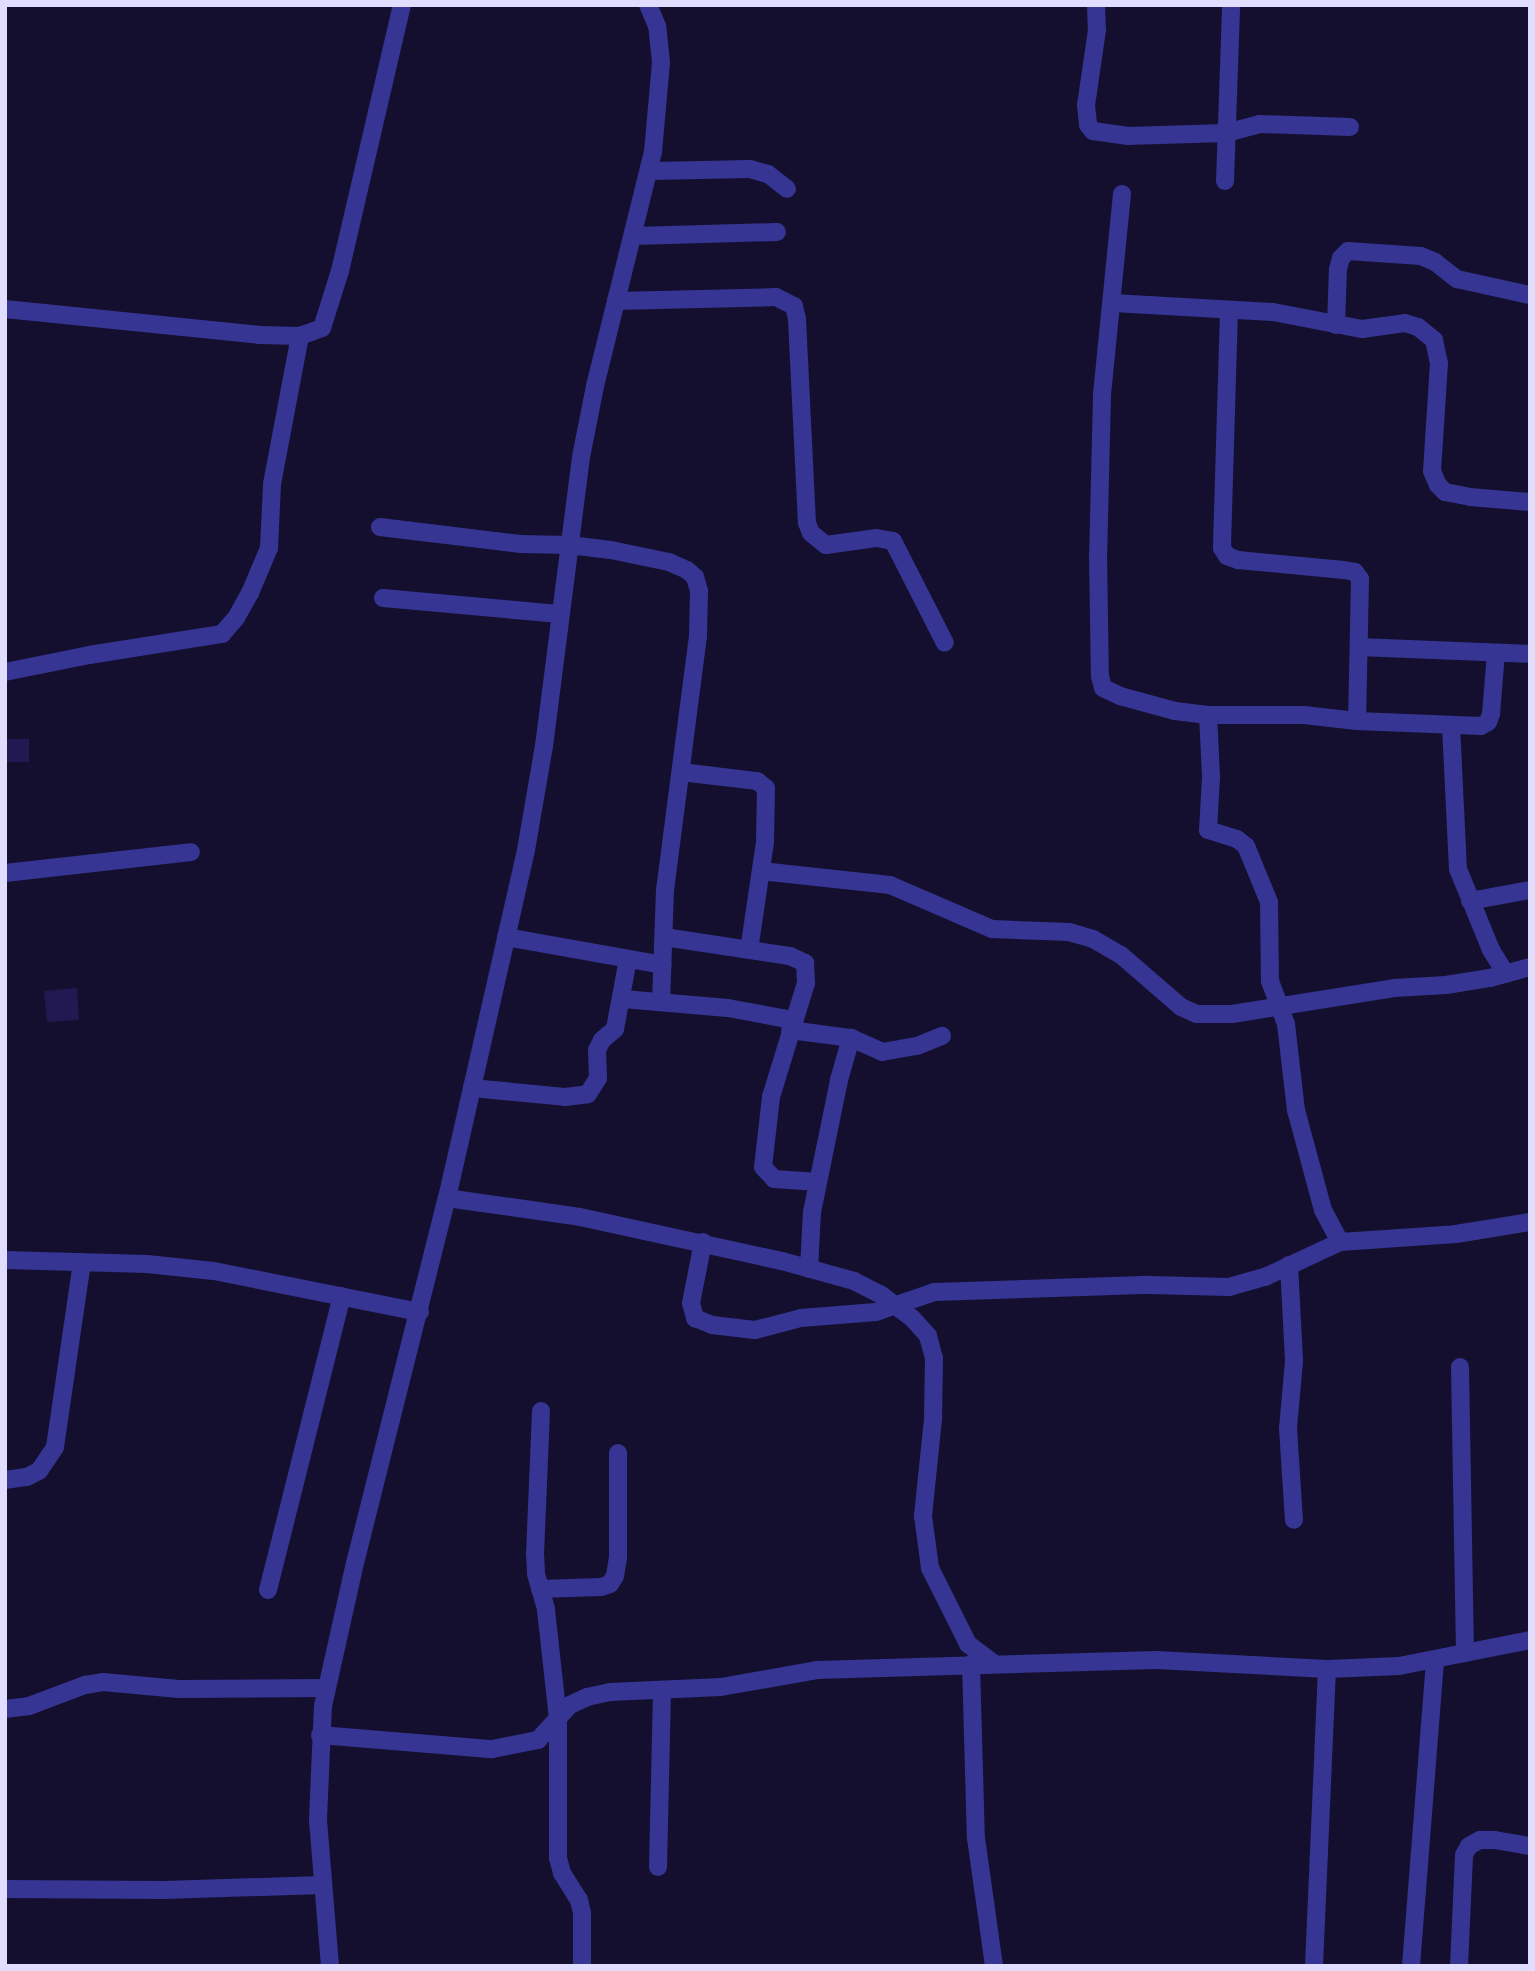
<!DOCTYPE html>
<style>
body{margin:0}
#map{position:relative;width:1535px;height:1971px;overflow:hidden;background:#140f2f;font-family:"Alegreya Sans",sans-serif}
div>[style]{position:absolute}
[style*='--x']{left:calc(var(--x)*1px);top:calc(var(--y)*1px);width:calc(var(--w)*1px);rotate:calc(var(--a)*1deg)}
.building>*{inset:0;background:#231952}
.street>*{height:18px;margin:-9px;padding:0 9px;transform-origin:9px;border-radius:9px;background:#363593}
span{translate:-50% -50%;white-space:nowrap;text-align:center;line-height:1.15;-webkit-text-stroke:7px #140f2f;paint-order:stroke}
.frame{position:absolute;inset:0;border:7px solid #e0ddff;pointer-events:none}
</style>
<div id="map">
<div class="building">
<i style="clip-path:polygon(5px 739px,29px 739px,29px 762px,5px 762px)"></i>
<i style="clip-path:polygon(77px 988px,79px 1020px,47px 1022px,44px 991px)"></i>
</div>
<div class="street">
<i style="--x:1096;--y:5;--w:25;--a:88"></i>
<i style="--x:1097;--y:30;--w:76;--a:98.3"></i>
<i style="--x:1086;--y:105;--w:20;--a:84"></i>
<i style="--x:1088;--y:125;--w:8;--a:50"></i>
<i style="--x:1093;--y:131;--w:34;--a:8"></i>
<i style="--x:1127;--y:136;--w:99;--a:-1.7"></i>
<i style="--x:1226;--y:133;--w:35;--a:-15"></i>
<i style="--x:1260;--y:124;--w:90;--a:1.9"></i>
<i style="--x:651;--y:171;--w:99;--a:-1.2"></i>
<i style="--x:750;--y:169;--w:19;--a:16"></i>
<i style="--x:768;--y:174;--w:24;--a:38"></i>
<i style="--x:1225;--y:181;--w:176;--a:-88"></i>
<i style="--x:1122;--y:194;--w:203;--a:95.7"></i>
<i style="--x:1102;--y:396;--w:159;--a:91.4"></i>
<i style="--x:1098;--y:555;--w:121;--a:89.1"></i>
<i style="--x:1100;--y:676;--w:12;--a:76"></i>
<i style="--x:1103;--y:688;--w:19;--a:25"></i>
<i style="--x:1120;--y:696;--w:57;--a:15.3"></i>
<i style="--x:1175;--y:711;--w:33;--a:7"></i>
<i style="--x:1208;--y:715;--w:96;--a:0"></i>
<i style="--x:1304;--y:715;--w:53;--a:6.5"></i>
<i style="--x:1357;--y:721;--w:124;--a:2.3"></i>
<i style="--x:1481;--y:726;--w:8;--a:-30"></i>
<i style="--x:1488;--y:722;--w:9;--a:-69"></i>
<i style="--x:1491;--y:714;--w:61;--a:-85.3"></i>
<i style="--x:634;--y:236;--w:143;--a:-1.6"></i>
<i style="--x:616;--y:301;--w:160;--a:-1.4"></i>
<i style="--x:776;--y:297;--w:20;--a:27"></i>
<i style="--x:794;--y:306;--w:13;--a:77"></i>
<i style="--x:797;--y:319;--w:204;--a:87.2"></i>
<i style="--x:807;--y:523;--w:11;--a:68"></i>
<i style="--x:811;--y:533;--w:19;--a:39"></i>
<i style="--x:826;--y:545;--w:50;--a:-8"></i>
<i style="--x:876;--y:538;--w:17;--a:10"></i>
<i style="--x:893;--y:541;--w:114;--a:63"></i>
<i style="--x:1113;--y:303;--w:160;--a:3.2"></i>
<i style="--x:1273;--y:312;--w:91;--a:10.8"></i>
<i style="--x:1362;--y:329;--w:43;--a:-7.9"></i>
<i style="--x:1405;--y:323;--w:14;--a:17"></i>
<i style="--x:1418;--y:327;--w:21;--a:39"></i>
<i style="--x:1434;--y:340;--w:24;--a:78"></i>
<i style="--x:1439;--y:363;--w:108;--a:93.7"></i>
<i style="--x:1432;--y:471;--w:15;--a:67"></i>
<i style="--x:1438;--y:485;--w:10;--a:45"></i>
<i style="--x:1445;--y:492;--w:25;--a:11"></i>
<i style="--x:1470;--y:497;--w:60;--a:4.8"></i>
<i style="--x:5;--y:309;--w:255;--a:5.8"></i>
<i style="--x:259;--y:335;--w:41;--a:1.4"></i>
<i style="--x:300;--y:336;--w:23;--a:-20"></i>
<i style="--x:322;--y:328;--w:60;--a:-72.5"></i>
<i style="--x:340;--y:271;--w:273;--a:-76.9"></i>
<i style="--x:1229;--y:310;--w:238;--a:91.7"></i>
<i style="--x:1222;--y:548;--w:9;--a:58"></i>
<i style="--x:1227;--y:556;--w:12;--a:20"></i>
<i style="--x:1238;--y:560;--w:106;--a:5.4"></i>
<i style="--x:1344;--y:570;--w:11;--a:10"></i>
<i style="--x:1355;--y:572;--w:9;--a:54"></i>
<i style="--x:1360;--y:579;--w:142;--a:91.2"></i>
<i style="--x:1336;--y:325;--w:56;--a:-88"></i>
<i style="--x:1338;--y:269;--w:11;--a:-75"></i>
<i style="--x:1341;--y:258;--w:10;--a:-45"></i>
<i style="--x:1348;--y:251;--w:73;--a:3.9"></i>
<i style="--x:1421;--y:256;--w:15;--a:23"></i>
<i style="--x:1435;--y:262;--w:28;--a:38"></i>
<i style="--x:1457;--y:279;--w:75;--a:12.4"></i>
<i style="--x:380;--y:527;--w:142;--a:6.9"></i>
<i style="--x:521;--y:544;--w:48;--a:1.2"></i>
<i style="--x:569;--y:545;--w:42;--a:6.8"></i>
<i style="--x:611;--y:550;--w:59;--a:11.7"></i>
<i style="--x:669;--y:562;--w:20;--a:24"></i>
<i style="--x:687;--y:570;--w:11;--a:41"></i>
<i style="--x:695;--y:577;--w:15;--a:74"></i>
<i style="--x:699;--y:591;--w:45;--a:91.3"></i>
<i style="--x:698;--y:636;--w:255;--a:97.4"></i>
<i style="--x:665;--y:889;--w:113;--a:92"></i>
<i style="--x:383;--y:598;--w:178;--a:5.2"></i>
<i style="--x:1359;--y:647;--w:171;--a:2.3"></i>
<i style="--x:5;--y:672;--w:86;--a:-11.4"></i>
<i style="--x:89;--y:655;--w:135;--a:-9"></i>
<i style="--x:222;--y:634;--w:21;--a:-49"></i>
<i style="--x:236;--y:618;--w:29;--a:-61"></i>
<i style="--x:250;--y:593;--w:49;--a:-67.1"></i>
<i style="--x:269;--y:548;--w:64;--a:-87.3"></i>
<i style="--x:272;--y:484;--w:151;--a:-79.3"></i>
<i style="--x:1208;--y:715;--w:62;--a:87.2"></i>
<i style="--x:1211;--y:777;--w:53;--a:93.2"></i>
<i style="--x:1208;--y:830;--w:30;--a:17"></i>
<i style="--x:1237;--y:839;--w:11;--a:38"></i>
<i style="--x:1246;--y:846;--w:61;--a:67.7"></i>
<i style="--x:1269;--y:902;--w:79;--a:89.3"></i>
<i style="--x:1270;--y:981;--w:46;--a:69.6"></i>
<i style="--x:1286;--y:1024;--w:87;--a:83.4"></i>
<i style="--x:1296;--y:1110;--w:104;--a:74.9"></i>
<i style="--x:1323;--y:1210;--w:36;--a:62"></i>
<i style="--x:1451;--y:726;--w:143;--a:87.2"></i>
<i style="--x:1458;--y:869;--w:87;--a:67.8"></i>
<i style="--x:1491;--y:950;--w:28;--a:58"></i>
<i style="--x:681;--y:772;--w:77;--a:6.8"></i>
<i style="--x:757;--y:781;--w:11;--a:38"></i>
<i style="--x:766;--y:788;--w:54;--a:91.1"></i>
<i style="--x:765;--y:842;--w:109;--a:98.4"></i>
<i style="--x:761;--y:871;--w:130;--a:6.2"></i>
<i style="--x:890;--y:885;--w:111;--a:23.3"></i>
<i style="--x:992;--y:929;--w:77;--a:2.2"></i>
<i style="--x:1069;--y:932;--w:25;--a:16"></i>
<i style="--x:1093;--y:939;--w:32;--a:30"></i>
<i style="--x:1121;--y:955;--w:79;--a:40.9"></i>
<i style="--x:1181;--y:1007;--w:17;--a:24"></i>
<i style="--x:1197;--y:1014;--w:35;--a:0"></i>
<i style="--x:1232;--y:1014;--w:164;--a:-9.1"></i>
<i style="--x:1394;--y:988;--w:52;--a:-3.3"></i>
<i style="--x:1446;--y:985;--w:45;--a:-9"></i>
<i style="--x:1490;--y:978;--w:41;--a:-15.4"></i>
<i style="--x:5;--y:873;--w:187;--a:-6.4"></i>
<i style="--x:1470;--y:901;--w:61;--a:-10.4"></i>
<i style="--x:506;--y:937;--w:159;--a:10.1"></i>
<i style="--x:664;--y:937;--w:127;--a:8.6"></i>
<i style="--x:790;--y:956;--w:17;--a:25"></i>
<i style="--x:805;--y:963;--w:20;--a:87"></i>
<i style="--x:806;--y:983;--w:119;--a:107.1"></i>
<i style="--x:771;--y:1097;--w:70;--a:96.5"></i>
<i style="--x:763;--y:1167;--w:16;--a:47"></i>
<i style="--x:774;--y:1179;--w:44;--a:3.9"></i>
<i style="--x:623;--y:999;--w:105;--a:4.9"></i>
<i style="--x:728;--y:1008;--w:66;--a:10.5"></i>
<i style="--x:790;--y:1030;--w:62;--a:7.5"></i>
<i style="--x:851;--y:1038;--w:34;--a:24"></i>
<i style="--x:882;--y:1052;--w:36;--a:-10"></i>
<i style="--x:917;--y:1046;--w:27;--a:-22"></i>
<i style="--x:472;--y:1088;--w:93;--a:5.5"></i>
<i style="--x:565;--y:1097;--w:23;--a:-7"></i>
<i style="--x:588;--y:1094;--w:19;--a:-58"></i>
<i style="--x:598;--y:1078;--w:28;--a:-92"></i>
<i style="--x:597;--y:1050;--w:11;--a:-63"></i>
<i style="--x:602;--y:1040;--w:17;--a:-40"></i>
<i style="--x:615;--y:1029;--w:71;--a:-79.5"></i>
<i style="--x:447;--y:1198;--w:134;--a:8.1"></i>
<i style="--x:580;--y:1217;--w:207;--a:12.3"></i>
<i style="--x:782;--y:1261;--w:75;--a:15.5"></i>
<i style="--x:854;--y:1281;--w:29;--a:27"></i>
<i style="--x:880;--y:1294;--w:40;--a:37"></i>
<i style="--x:912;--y:1318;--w:24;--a:48"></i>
<i style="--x:928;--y:1336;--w:23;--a:75"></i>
<i style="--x:934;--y:1358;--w:61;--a:90.9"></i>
<i style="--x:933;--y:1419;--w:98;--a:95.9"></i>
<i style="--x:923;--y:1516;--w:52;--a:82.3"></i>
<i style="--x:930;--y:1568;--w:85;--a:63.4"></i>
<i style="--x:968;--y:1644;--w:31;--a:37"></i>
<i style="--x:703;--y:1242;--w:62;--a:101.1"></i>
<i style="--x:691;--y:1303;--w:16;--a:75"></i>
<i style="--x:695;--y:1318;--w:18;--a:22"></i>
<i style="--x:712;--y:1325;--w:43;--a:6.6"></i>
<i style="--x:755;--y:1330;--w:48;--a:-14.6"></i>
<i style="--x:801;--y:1318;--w:75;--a:-4.6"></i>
<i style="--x:876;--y:1312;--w:61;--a:-19"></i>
<i style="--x:934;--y:1292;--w:216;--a:-1.9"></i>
<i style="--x:1150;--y:1285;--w:79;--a:1.5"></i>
<i style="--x:1229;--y:1287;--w:37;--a:-16"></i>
<i style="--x:1265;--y:1277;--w:83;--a:-25"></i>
<i style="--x:1340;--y:1242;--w:116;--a:-3.9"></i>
<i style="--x:1456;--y:1234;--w:75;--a:-9.2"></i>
<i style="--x:5;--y:1260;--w:142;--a:1.6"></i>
<i style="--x:147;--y:1264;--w:67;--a:6"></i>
<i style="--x:214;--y:1271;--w:210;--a:11.3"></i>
<i style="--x:1289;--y:1265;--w:96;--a:87"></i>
<i style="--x:1294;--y:1361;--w:67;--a:95.1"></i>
<i style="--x:1288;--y:1428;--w:92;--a:86.3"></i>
<i style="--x:809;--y:1269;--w:57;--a:-87"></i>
<i style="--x:812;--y:1212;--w:135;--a:-78.4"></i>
<i style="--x:839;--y:1080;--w:44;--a:-74.1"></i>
<i style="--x:1460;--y:1367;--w:286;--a:89"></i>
<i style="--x:541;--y:1411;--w:142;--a:92.4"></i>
<i style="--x:535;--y:1553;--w:21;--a:87"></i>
<i style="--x:536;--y:1574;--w:37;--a:74"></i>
<i style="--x:546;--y:1610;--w:110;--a:83.7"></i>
<i style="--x:558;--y:1719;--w:139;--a:90"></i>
<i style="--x:558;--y:1858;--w:16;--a:75"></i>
<i style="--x:562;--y:1873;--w:32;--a:58"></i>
<i style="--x:579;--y:1900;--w:13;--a:77"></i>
<i style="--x:582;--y:1913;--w:53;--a:90"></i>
<i style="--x:5;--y:1480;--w:22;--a:-8"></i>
<i style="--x:27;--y:1477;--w:13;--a:-27"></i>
<i style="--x:39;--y:1471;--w:29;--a:-56"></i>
<i style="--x:55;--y:1447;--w:187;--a:-81.7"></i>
<i style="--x:540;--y:1589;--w:61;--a:-1.9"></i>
<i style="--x:601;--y:1587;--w:9;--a:-18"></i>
<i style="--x:610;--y:1584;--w:9;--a:-58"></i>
<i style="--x:615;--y:1576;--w:18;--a:-81"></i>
<i style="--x:618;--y:1558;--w:105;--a:-90"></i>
<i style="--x:268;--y:1590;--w:303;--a:-75.9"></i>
<i style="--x:971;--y:1664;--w:174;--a:88.4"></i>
<i style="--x:976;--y:1838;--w:129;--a:82"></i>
<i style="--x:5;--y:1709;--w:24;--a:-7"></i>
<i style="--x:29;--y:1706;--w:60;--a:-20.6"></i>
<i style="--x:85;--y:1685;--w:18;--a:-9"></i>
<i style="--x:103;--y:1682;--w:76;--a:5.3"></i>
<i style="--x:179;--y:1689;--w:147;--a:-0.4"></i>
<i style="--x:320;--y:1735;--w:173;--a:4.7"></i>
<i style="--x:492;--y:1749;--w:47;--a:-11.1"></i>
<i style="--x:538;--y:1740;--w:47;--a:-47.6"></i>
<i style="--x:570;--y:1705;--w:19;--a:-25"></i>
<i style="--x:587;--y:1697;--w:24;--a:-12"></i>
<i style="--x:610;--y:1692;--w:111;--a:-2.6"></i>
<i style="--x:721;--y:1687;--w:97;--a:-10"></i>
<i style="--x:817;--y:1670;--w:339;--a:-1.7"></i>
<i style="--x:1156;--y:1660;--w:171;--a:3"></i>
<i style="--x:1327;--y:1669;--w:72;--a:-2.4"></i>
<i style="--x:1399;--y:1666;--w:134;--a:-11.2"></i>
<i style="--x:658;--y:1867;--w:176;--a:-88.7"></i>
<i style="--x:5;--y:1889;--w:159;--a:0.4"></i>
<i style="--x:164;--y:1890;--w:158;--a:-1.8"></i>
<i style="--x:330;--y:1966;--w:147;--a:-94.7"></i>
<i style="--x:318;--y:1819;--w:113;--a:-87.5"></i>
<i style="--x:323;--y:1706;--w:147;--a:-77.4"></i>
<i style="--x:355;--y:1563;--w:376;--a:-75.9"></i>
<i style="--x:447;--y:1198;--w:357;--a:-77.2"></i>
<i style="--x:526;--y:850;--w:106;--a:-80.2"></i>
<i style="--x:544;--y:746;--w:291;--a:-82.7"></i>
<i style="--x:581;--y:457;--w:72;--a:-78.8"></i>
<i style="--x:595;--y:386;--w:241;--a:-76.1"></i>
<i style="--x:653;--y:152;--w:90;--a:-84.9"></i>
<i style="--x:661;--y:62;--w:36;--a:-96"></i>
<i style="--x:657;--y:26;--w:23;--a:-113"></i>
<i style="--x:1314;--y:1966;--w:297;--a:-87.5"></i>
<i style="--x:1411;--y:1966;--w:306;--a:-85.5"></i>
<i style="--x:1459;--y:1966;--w:111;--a:-87.4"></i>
<i style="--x:1464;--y:1855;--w:10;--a:-61"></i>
<i style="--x:1469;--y:1846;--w:13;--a:-29"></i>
<i style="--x:1480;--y:1840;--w:15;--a:0"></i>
<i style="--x:1495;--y:1840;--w:36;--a:10"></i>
</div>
<div class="frame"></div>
</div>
